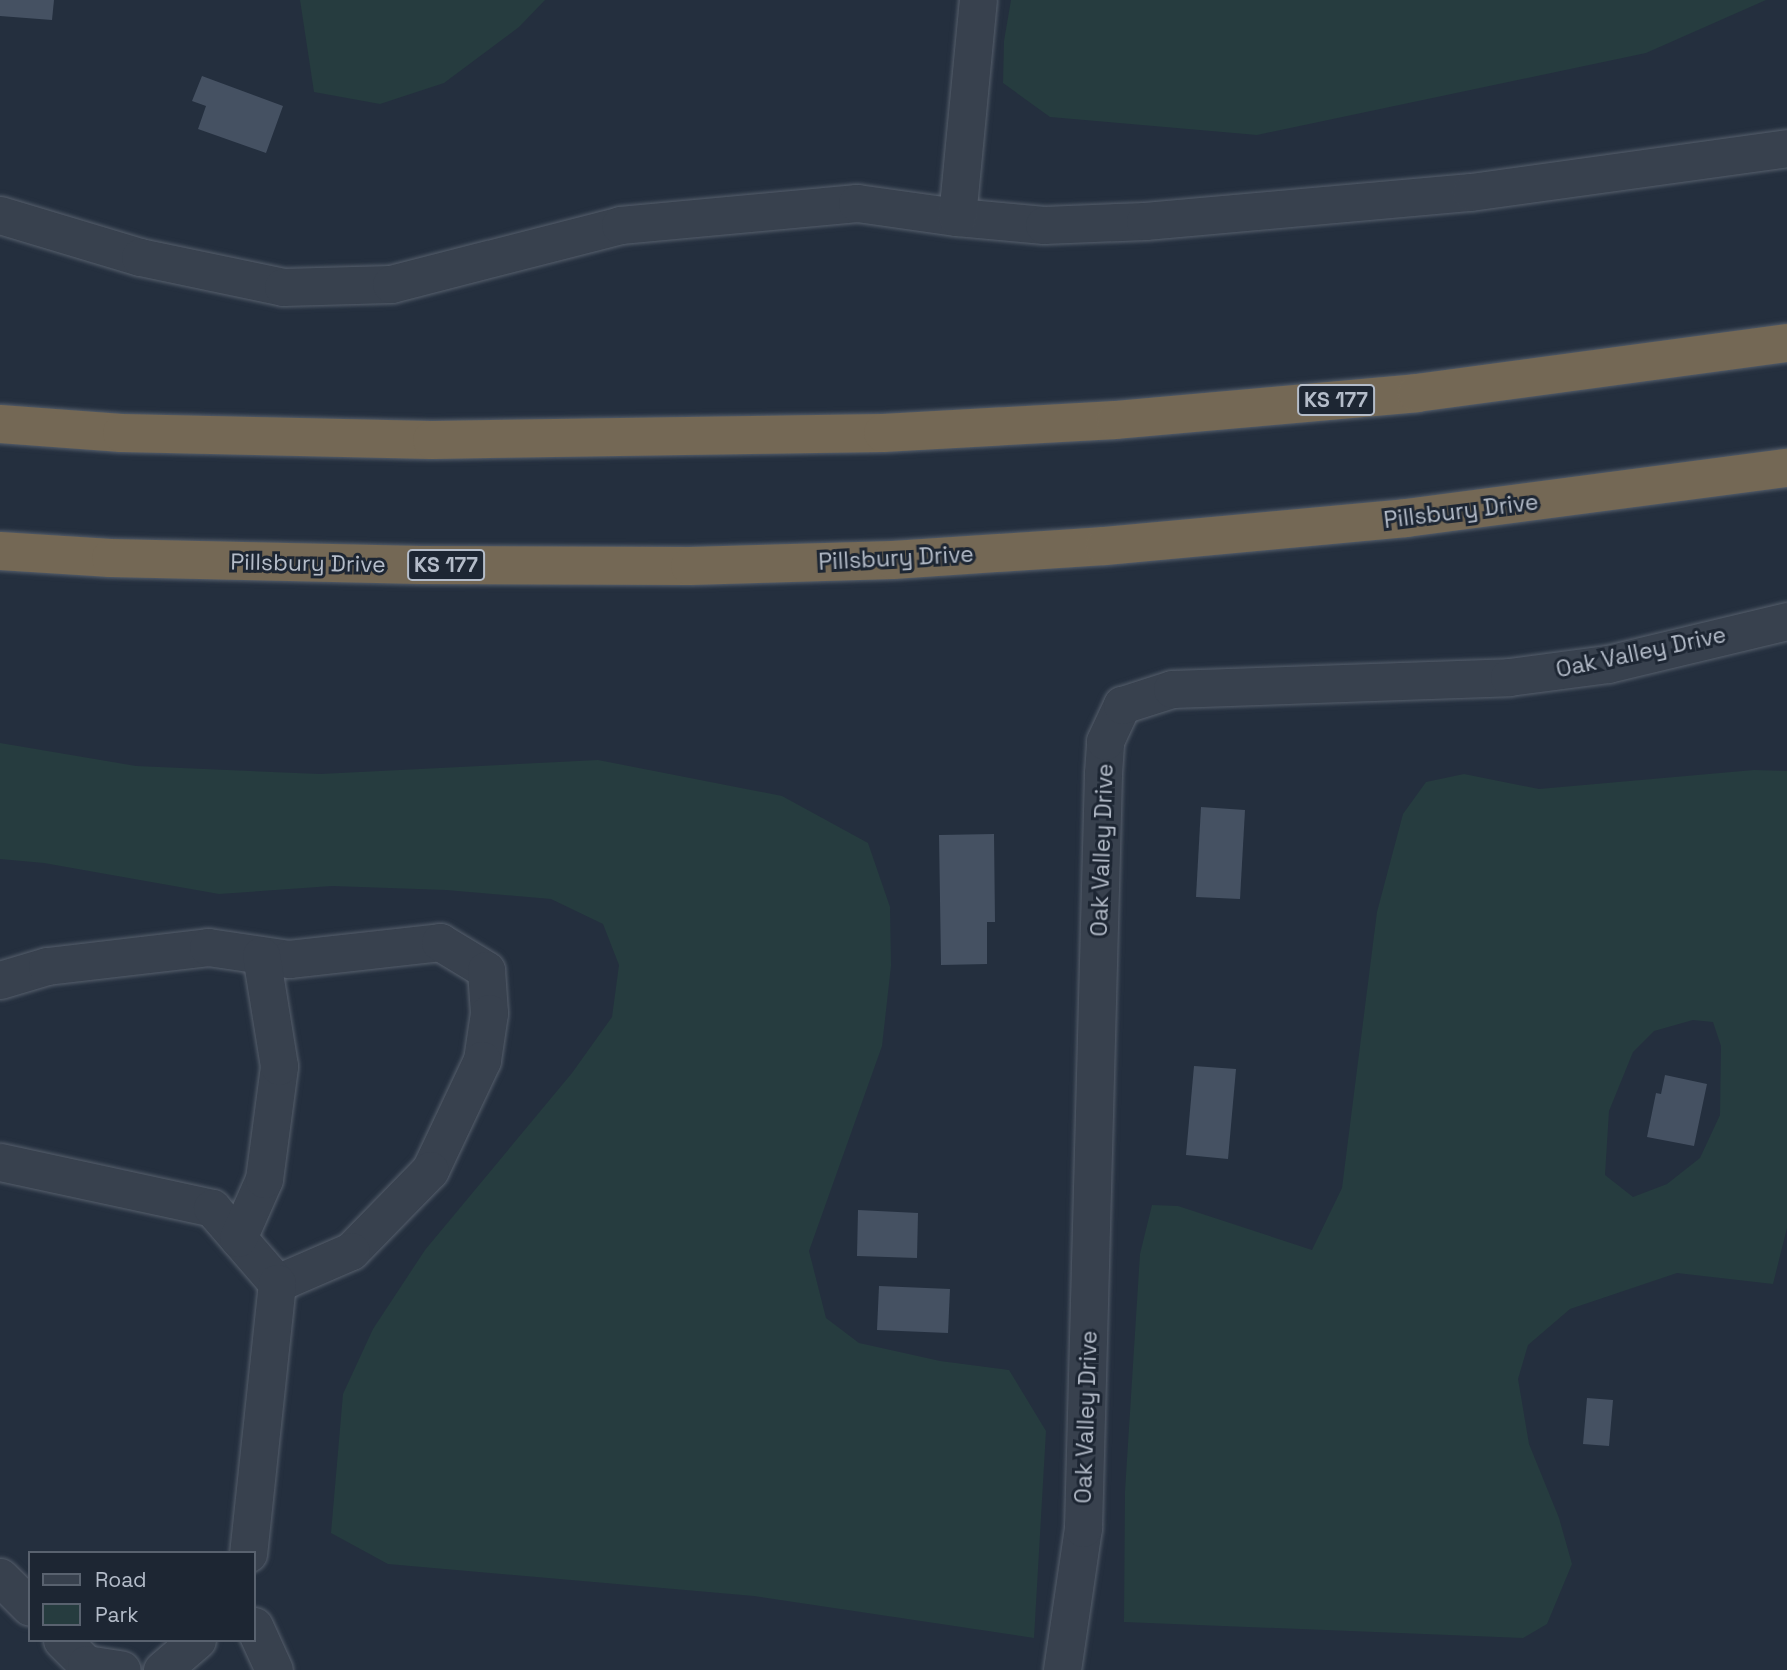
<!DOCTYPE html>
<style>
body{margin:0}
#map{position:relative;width:1787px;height:1670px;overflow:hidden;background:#242f3e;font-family:"Space Grotesk",sans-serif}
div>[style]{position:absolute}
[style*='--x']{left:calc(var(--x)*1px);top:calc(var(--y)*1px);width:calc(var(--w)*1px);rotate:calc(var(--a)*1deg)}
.green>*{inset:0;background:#263c3f}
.building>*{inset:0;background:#455162}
.roads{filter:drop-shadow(0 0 2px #565f6c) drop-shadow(0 0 2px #565f6c)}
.minor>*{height:37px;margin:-18.5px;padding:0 18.5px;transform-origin:18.5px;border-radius:18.5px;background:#38414e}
.highway>*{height:38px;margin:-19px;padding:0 19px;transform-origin:19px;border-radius:19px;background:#746855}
span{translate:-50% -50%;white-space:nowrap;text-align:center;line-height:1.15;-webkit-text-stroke:6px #1d2633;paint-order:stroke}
.shield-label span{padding:2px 5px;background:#1d2633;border:2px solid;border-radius:5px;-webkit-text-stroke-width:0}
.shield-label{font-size:21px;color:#b4bcc9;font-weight:700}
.street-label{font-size:23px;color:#b4bcc9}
.legend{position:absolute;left:28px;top:1551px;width:228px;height:91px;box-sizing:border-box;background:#1d2633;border:2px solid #59626f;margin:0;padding:9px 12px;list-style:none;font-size:21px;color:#b4bcc9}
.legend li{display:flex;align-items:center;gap:14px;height:35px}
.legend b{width:35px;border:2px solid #59626f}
</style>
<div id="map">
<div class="green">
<i style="clip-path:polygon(300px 0,545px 0,519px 27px,444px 83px,380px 104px,314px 92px)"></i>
<i style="clip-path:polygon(1011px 0,1766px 0,1646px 53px,1257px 135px,1050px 117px,1003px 83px,1004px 41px)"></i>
<i style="clip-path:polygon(0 743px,136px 766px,320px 774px,598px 760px,782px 796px,868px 843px,890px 907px,891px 966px,882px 1046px,809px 1251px,826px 1318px,859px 1343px,940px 1361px,1009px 1370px,1046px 1431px,1034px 1638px,754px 1596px,388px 1564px,331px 1533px,343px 1394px,373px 1329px,425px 1250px,572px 1073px,612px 1017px,619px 965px,603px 924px,551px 899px,446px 890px,332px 886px,219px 894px,44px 863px,0 859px)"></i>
<i style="clip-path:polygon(evenodd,1754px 770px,1787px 771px,1787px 1228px,1773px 1284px,1677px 1273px,1570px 1309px,1528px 1345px,1518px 1379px,1529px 1444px,1559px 1518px,1572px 1564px,1547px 1624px,1523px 1638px,1124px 1622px,1125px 1491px,1140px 1254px,1152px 1205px,1178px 1206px,1312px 1250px,1342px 1188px,1377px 912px,1403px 814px,1426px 782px,1464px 774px,1539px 789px,1754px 770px,1693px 1020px,1713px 1022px,1721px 1046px,1720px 1115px,1700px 1158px,1667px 1184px,1633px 1197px,1605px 1175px,1609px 1111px,1633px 1052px,1654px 1031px,1693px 1020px)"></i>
</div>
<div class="building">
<i style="clip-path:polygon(0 0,54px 0,52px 20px,0 16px)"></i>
<i style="clip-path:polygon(202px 76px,283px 106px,266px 153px,198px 129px,206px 106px,192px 101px)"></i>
<i style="clip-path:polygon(1201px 807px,1245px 810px,1240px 899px,1196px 897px)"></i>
<i style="clip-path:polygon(994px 834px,995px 922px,987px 922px,987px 964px,941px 965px,939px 835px)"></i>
<i style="clip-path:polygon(1194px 1066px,1236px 1069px,1228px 1159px,1186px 1155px)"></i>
<i style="clip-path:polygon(1665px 1075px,1707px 1084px,1694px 1146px,1647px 1137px,1656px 1093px,1661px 1094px)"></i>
<i style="clip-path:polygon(858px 1210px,918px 1213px,917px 1258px,857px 1256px)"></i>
<i style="clip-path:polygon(879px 1286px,950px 1289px,948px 1333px,877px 1330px)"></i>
<i style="clip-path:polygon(1587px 1398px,1613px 1400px,1609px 1446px,1583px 1444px)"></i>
</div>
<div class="roads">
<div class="minor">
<i style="--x:0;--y:215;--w:146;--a:16.7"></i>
<i style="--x:140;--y:257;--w:146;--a:11.8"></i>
<i style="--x:283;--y:287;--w:108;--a:-1.6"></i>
<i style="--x:391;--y:284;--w:236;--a:-14.4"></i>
<i style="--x:620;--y:225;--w:238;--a:-5.3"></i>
<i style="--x:857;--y:203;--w:101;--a:8"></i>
<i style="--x:957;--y:217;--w:87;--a:5.3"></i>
<i style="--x:1044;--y:225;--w:101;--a:-2.3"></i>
<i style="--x:1145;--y:221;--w:327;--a:-5.1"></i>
<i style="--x:1471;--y:192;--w:319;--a:-7.9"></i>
<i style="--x:957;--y:217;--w:218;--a:-84.5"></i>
<i style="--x:0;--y:980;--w:49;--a:-16.6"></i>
<i style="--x:47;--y:966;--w:162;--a:-6.7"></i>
<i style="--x:208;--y:947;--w:82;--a:8.4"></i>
<i style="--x:289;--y:959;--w:152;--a:-6.4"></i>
<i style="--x:440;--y:942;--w:54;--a:31.3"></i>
<i style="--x:486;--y:970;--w:43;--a:86"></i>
<i style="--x:489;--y:1013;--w:48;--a:98.5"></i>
<i style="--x:482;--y:1060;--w:122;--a:115.3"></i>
<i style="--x:430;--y:1170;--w:113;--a:134.3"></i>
<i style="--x:351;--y:1251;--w:81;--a:156.6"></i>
<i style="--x:0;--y:1162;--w:217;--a:12.2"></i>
<i style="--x:212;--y:1208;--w:99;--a:49.1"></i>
<i style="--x:277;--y:1283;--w:272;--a:96.1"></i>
<i style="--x:238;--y:1238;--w:64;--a:-66.2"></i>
<i style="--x:264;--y:1179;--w:114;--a:-82.4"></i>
<i style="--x:279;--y:1066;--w:112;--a:-99.2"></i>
<i style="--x:0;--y:1577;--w:42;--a:45"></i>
<i style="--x:254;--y:1626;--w:48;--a:65.6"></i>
<i style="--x:62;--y:1640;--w:34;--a:45"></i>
<i style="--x:86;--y:1664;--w:36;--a:9"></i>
<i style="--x:162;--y:1670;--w:46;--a:-40.6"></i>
<i style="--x:1062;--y:1670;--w:144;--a:-81.6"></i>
<i style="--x:1083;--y:1528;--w:755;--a:-88.48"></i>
<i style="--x:1103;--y:773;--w:32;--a:-86"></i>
<i style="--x:1105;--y:741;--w:40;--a:-65"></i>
<i style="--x:1122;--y:705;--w:52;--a:-17.7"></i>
<i style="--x:1172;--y:689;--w:337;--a:-2"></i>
<i style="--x:1509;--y:677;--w:100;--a:-7.5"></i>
<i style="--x:1608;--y:664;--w:184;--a:-13.5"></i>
</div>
<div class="highway">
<i style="--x:0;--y:424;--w:122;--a:4.2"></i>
<i style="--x:122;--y:433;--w:310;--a:1.3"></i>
<i style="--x:432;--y:440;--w:451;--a:-0.9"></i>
<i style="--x:883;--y:433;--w:233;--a:-3.2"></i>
<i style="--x:1116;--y:420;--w:302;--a:-5.1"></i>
<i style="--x:1417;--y:393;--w:373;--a:-7.7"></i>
<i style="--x:0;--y:551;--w:111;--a:3.6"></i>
<i style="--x:111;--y:558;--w:310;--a:1.3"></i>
<i style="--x:421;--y:565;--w:269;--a:0.2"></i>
<i style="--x:690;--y:566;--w:203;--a:-1.7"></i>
<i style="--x:893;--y:560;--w:212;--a:-3.8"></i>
<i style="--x:1105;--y:546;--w:302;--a:-5.3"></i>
<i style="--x:1406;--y:518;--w:384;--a:-7.5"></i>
</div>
</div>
<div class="shield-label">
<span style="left:1336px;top:400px">KS 177</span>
<span style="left:446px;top:565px">KS 177</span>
</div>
<div class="street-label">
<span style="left:1461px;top:511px;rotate:-7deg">Pillsbury Drive</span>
<span style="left:896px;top:558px;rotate:-3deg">Pillsbury Drive</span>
<span style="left:308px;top:563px;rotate:1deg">Pillsbury Drive</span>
<span style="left:1641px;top:652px;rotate:-12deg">Oak Valley Drive</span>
<span style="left:1102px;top:850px;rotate:-88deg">Oak Valley Drive</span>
<span style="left:1086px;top:1417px;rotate:-88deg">Oak Valley Drive</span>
</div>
<ul class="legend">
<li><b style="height:9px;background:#38414e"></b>Road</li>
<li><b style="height:19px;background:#263c3f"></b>Park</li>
</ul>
</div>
